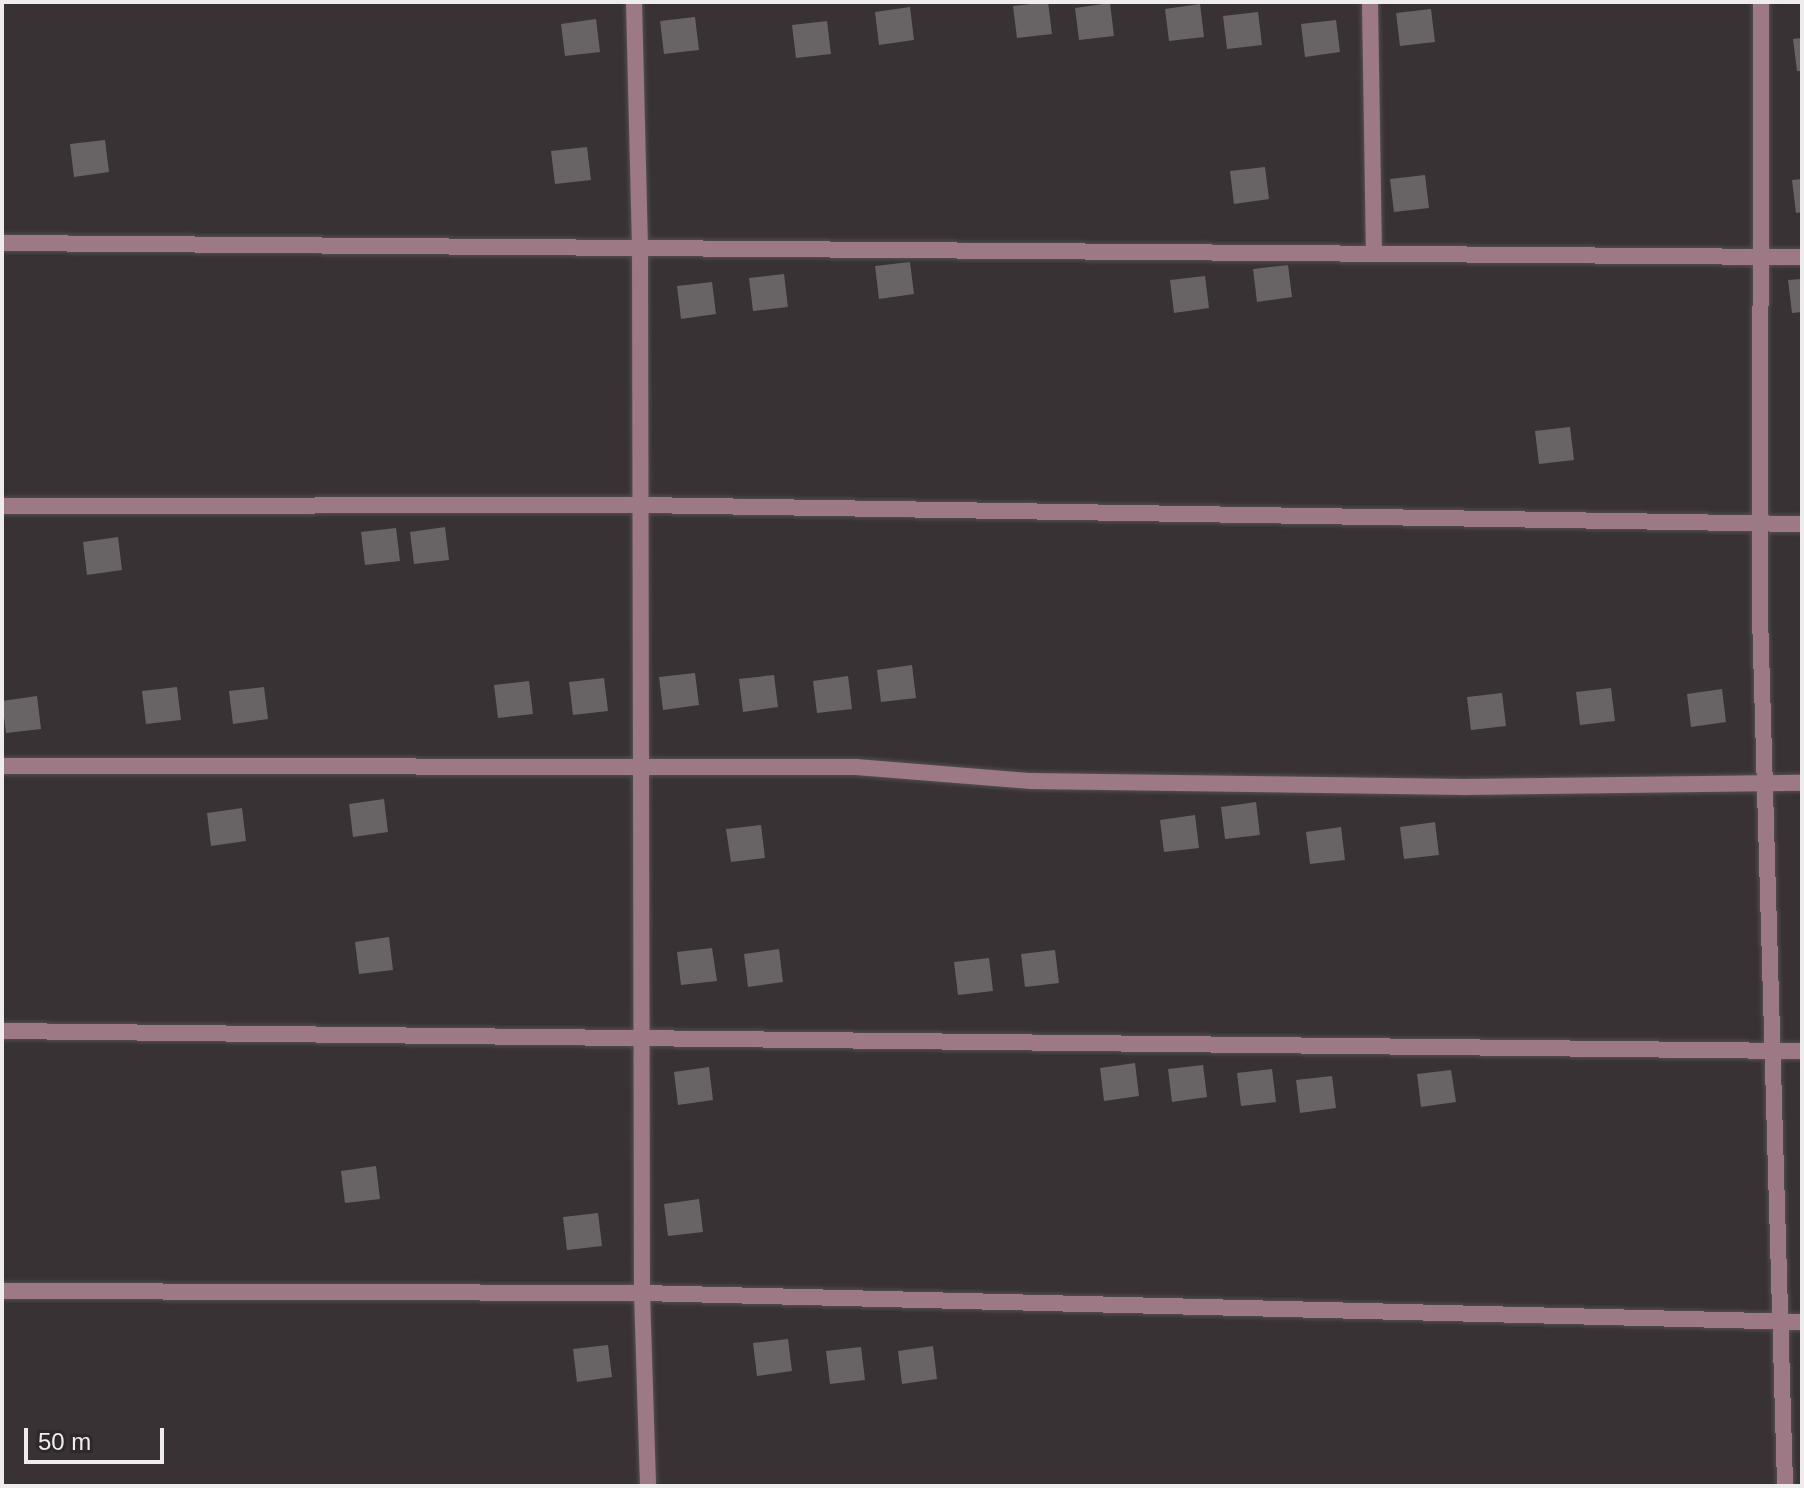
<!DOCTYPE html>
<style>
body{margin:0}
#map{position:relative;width:1804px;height:1488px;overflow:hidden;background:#383234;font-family:Arial,sans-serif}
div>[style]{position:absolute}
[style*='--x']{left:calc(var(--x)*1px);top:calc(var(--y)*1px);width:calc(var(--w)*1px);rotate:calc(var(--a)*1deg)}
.building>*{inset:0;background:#686364}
.roads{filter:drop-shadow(0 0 2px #555052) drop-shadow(0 0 2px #555052)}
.street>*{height:16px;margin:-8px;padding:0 8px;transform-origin:8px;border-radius:8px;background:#9c7984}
span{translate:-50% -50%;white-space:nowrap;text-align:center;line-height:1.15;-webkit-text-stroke:6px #2e282a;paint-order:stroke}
.frame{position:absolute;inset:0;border:4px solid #efeced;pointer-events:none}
.scale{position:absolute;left:24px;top:1428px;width:140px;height:36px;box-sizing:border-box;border:4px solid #efeced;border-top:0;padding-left:10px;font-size:24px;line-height:28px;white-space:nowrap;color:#efeced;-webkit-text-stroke:6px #2e282a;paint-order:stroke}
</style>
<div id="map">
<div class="building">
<i style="clip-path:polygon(1048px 2px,1052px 34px,1017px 38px,1013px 6px)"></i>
<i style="clip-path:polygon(1110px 3px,1114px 36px,1079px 40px,1075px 8px)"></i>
<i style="clip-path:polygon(1200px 4px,1204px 37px,1169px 41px,1165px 9px)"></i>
<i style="clip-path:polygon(910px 7px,914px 40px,879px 45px,875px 12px)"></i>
<i style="clip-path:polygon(1431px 9px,1435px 42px,1400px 46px,1396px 13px)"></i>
<i style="clip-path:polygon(1258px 12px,1262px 45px,1227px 49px,1223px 16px)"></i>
<i style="clip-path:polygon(695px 17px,699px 50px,664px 54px,660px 21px)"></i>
<i style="clip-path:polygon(596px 19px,600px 52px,565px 56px,561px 24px)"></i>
<i style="clip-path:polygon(1336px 20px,1340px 52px,1305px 57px,1301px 24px)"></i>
<i style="clip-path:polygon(827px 21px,831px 54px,796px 58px,792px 25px)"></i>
<i style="clip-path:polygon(1802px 38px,1802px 71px,1797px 71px,1793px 39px)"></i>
<i style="clip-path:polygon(105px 140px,109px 172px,74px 177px,70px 144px)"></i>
<i style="clip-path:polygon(587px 147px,591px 180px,555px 184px,551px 151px)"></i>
<i style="clip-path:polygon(1265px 167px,1269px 199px,1234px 204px,1230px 171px)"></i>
<i style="clip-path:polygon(1425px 175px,1429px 208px,1394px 212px,1390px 179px)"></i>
<i style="clip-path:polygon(1802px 179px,1802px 212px,1796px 213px,1792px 180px)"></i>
<i style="clip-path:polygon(910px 262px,914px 294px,879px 299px,875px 266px)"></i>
<i style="clip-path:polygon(1288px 265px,1292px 297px,1257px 302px,1253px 269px)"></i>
<i style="clip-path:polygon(784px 274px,788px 307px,753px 311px,749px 278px)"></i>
<i style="clip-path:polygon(1205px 276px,1209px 308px,1174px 313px,1170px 280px)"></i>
<i style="clip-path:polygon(1802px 279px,1802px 312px,1792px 313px,1788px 280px)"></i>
<i style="clip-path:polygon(712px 282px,716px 314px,681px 319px,677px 286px)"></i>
<i style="clip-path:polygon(1570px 427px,1574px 460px,1539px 464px,1535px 431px)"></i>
<i style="clip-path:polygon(445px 527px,449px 560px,414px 564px,410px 532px)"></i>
<i style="clip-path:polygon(396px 528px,400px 561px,365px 565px,361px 532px)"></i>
<i style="clip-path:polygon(118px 537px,122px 570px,87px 575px,83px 542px)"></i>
<i style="clip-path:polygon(912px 665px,916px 698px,881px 702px,877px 670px)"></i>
<i style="clip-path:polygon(695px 673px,699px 705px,663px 710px,659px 677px)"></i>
<i style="clip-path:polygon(774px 675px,778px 707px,743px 712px,739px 679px)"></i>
<i style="clip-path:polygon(848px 676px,852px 709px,817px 713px,813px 681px)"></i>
<i style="clip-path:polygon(604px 678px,608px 711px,573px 715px,569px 682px)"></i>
<i style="clip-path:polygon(529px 681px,533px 714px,498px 718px,494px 685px)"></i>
<i style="clip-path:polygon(177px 687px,181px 720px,146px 724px,142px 691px)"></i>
<i style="clip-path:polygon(264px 687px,268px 719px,233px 724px,229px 691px)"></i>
<i style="clip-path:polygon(1611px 688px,1615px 721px,1580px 725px,1576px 692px)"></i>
<i style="clip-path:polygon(1722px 689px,1726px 722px,1691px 727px,1687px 694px)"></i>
<i style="clip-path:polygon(1502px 693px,1506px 726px,1471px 730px,1467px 697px)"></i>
<i style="clip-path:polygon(37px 696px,41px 729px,6px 733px,2px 701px)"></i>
<i style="clip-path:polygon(384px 799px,388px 832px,353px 837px,349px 804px)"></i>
<i style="clip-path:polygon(1256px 802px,1260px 835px,1225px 839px,1221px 807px)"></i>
<i style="clip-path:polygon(242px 808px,246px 841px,211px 846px,207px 813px)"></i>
<i style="clip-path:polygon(1195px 815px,1199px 848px,1164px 852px,1160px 820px)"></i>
<i style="clip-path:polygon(1435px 822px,1439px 855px,1404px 859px,1400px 827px)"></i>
<i style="clip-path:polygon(761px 825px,765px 858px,731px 862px,726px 829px)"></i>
<i style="clip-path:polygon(1341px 827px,1345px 860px,1310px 864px,1306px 832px)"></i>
<i style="clip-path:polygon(389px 937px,393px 970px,359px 974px,355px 942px)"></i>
<i style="clip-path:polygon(712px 948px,717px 981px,681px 985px,677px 952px)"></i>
<i style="clip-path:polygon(779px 949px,783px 982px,748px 987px,744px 954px)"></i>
<i style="clip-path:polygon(1055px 950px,1059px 983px,1025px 987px,1021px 954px)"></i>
<i style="clip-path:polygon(989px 958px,993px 991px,958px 995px,954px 962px)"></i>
<i style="clip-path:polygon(1135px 1063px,1139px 1096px,1104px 1101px,1100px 1068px)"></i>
<i style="clip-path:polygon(1203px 1065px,1207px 1097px,1172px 1102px,1168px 1069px)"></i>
<i style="clip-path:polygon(709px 1067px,713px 1100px,678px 1105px,674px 1072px)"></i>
<i style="clip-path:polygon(1272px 1069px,1276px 1102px,1241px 1106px,1237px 1073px)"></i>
<i style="clip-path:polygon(1451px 1070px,1456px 1102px,1421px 1107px,1417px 1074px)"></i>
<i style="clip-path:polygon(1332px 1076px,1336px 1108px,1300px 1113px,1296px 1080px)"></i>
<i style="clip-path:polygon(376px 1166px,380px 1199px,345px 1203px,341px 1171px)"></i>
<i style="clip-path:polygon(699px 1199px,703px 1232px,668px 1236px,664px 1204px)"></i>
<i style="clip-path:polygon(598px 1213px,602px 1246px,567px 1250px,563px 1217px)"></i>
<i style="clip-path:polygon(788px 1339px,792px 1371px,757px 1376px,753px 1343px)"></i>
<i style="clip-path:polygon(608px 1345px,612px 1377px,577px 1382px,573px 1349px)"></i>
<i style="clip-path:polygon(933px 1346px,937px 1379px,902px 1384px,898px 1351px)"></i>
<i style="clip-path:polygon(861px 1347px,865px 1380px,830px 1384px,826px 1351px)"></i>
</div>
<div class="roads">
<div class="street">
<i style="--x:634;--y:2;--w:246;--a:88.6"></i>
<i style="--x:640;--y:248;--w:1045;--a:89.89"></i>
<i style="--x:642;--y:1293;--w:193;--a:88.2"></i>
<i style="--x:1370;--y:2;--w:251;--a:89.1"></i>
<i style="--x:1761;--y:2;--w:614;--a:90.09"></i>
<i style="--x:1760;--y:616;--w:870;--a:88.35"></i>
<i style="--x:2;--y:243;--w:1800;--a:0.45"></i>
<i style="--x:2;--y:506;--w:639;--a:-0.09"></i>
<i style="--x:641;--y:505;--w:1161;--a:0.94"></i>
<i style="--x:2;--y:766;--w:854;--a:0.07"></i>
<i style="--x:856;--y:767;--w:176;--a:4.6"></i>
<i style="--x:1031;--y:781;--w:433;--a:0.8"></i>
<i style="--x:1464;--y:787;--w:338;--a:-0.7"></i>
<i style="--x:2;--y:1031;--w:1800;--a:0.64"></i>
<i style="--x:2;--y:1291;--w:640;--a:0.18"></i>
<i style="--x:642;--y:1293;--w:1160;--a:1.43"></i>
</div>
</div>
<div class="frame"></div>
<div class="scale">50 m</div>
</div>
